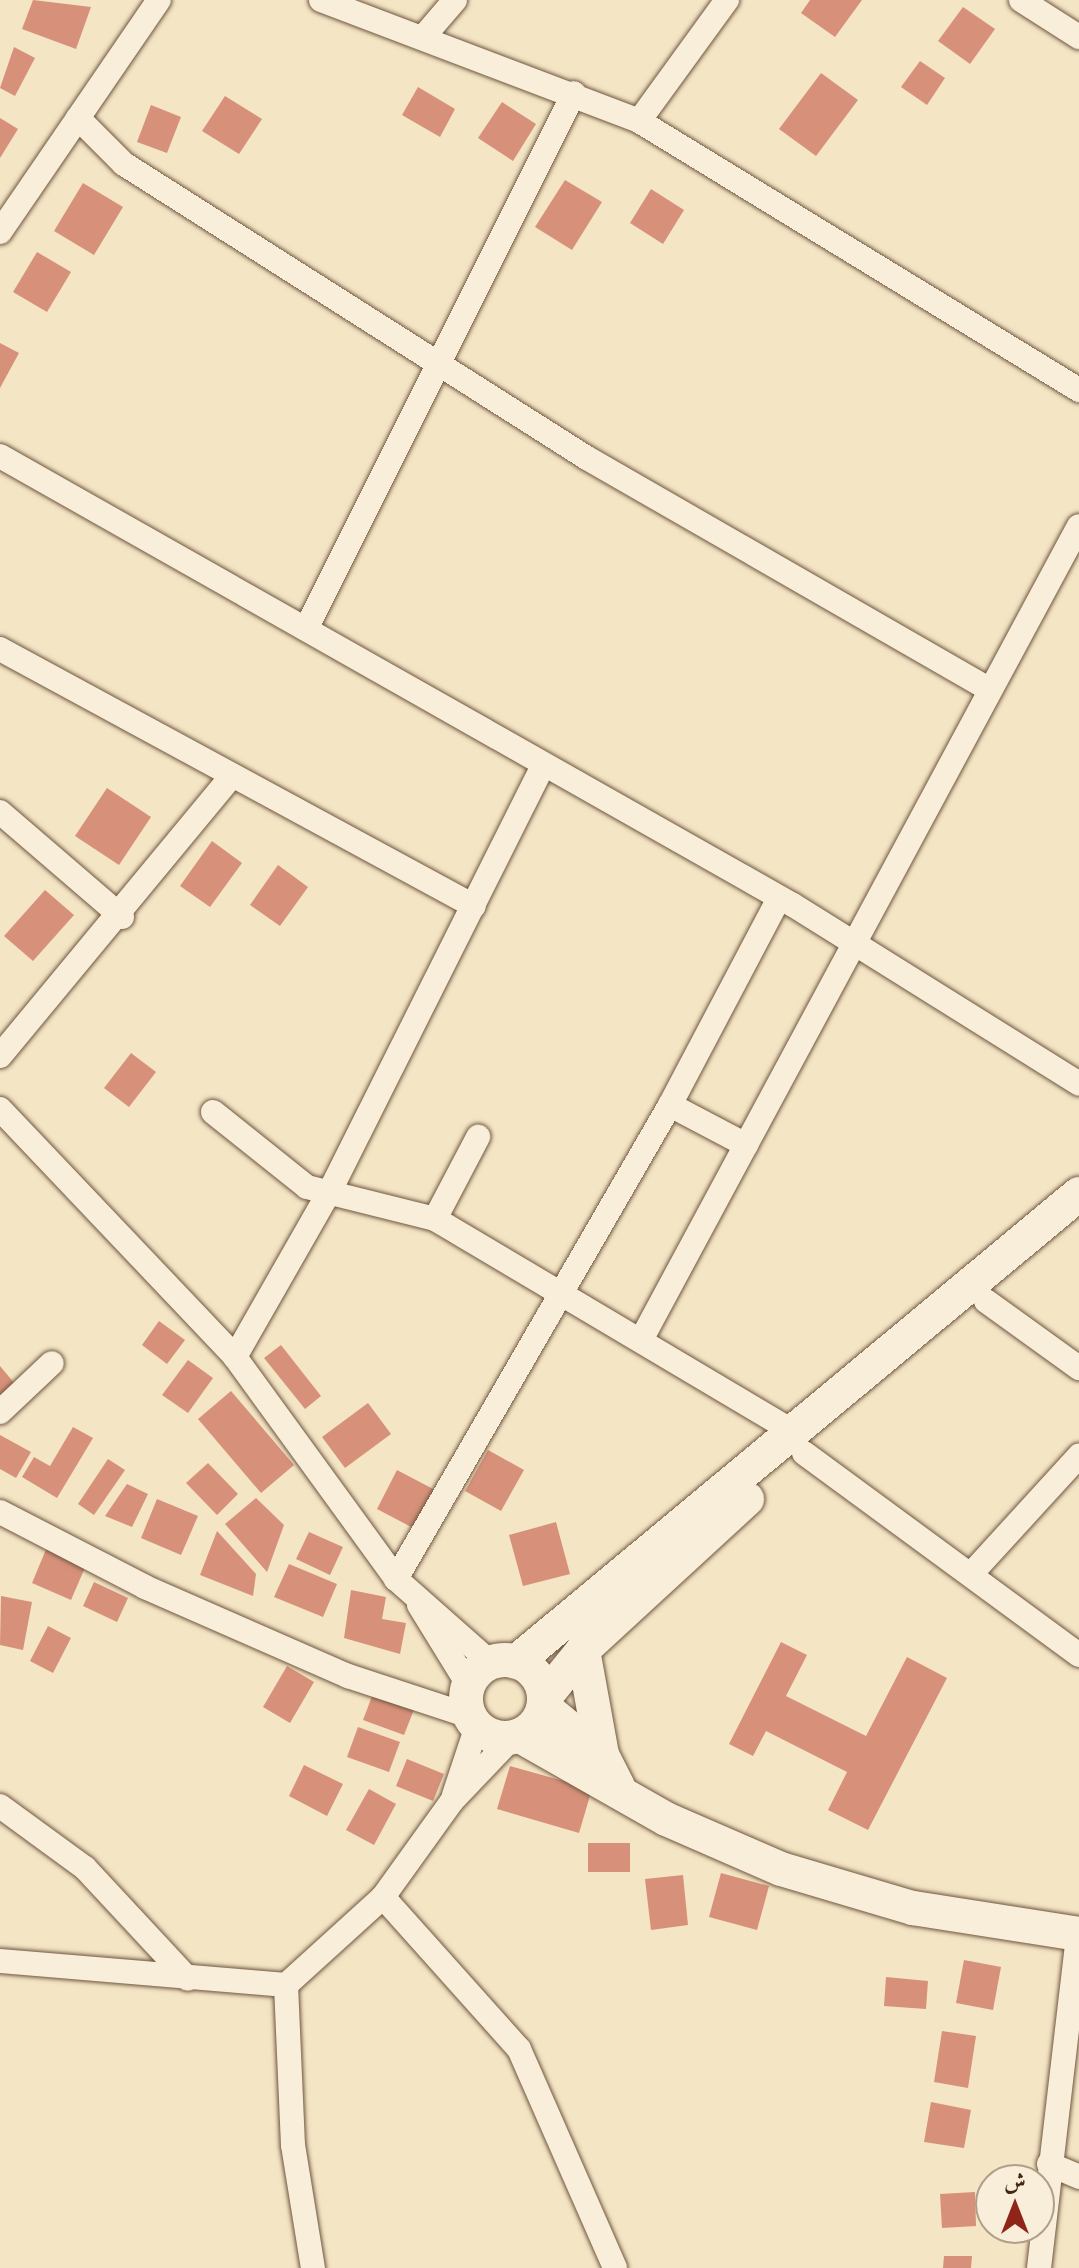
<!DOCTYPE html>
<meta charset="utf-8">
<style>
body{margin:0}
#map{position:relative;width:1079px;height:2268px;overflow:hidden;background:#f4e5c5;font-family:"EB Garamond",Amiri,serif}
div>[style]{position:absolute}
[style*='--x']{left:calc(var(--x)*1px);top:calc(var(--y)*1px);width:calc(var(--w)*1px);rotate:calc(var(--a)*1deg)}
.building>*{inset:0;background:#d7917a}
.roads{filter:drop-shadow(0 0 2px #6f563f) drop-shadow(0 0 2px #6f563f)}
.street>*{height:24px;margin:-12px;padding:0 12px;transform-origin:12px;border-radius:12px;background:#f8eed9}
.secondary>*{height:34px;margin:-17px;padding:0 17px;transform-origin:17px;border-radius:17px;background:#f8eed9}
.secondary>.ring{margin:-17px;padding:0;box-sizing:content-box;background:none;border:34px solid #f8eed9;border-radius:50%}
span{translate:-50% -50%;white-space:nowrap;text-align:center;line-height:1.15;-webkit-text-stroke:6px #f8eed9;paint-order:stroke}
.north{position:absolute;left:975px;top:2164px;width:80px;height:80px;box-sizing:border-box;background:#f8eed9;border:2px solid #b09e89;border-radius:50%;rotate:0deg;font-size:22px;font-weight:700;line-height:32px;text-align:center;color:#432612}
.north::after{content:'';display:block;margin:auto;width:28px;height:36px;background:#8f2418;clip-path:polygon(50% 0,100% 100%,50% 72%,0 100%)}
</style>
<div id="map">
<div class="building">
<i style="clip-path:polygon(33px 0,91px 7px,76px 49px,22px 29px)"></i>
<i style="clip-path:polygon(810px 0,862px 0,835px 37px,801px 13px)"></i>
<i style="clip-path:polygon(963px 7px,995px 29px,970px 64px,938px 41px)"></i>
<i style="clip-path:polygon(14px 47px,35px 58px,15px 96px,0 88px)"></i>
<i style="clip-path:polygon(920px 61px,945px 78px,927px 105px,901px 87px)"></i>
<i style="clip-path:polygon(821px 73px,858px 100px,816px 156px,779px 129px)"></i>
<i style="clip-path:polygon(418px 87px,455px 109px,440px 137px,402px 115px)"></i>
<i style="clip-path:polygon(225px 96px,262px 119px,239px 154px,202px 131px)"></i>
<i style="clip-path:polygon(502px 102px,536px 124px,513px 161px,478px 138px)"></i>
<i style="clip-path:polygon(151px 105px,181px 117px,167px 153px,137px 142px)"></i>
<i style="clip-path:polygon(0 118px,18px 129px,0 158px)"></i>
<i style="clip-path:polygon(565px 180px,602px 202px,572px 250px,535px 227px)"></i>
<i style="clip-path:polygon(83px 183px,123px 207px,94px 255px,54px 231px)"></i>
<i style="clip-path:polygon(651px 189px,684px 210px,663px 244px,630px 223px)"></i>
<i style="clip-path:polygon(37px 252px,71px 272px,47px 312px,13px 292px)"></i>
<i style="clip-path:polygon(0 343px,19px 353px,0 388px)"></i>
<i style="clip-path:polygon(107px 788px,151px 817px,119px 865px,75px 836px)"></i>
<i style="clip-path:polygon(212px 841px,242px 863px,210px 907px,180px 886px)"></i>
<i style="clip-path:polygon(278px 865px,308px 887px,280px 926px,250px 905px)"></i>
<i style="clip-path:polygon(45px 890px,74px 915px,33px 961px,4px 936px)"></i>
<i style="clip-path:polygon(131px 1053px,156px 1072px,129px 1107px,104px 1088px)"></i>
<i style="clip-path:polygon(159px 1321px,185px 1340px,167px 1364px,142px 1345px)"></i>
<i style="clip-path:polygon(281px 1345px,321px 1396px,305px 1409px,264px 1358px)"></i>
<i style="clip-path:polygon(188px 1360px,213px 1378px,188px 1413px,162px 1395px)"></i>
<i style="clip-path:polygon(0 1366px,15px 1384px,0 1396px)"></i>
<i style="clip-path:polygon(231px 1391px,294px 1465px,261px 1493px,198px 1419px)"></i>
<i style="clip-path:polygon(368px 1403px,391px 1434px,345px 1468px,322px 1437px)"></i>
<i style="clip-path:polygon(73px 1427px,93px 1438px,57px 1498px,22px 1477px,34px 1457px,50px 1466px)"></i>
<i style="clip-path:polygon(0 1435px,31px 1452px,16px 1478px,0 1469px)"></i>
<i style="clip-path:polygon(488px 1450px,524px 1470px,501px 1511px,465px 1491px)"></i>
<i style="clip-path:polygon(108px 1459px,125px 1470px,94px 1515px,78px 1504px)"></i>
<i style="clip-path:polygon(208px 1463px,238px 1494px,217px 1515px,186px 1483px)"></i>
<i style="clip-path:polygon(397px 1470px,435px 1490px,415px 1529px,377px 1509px)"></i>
<i style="clip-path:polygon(127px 1484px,148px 1494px,132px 1527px,105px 1516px)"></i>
<i style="clip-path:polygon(256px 1498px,284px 1525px,267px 1572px,225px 1524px)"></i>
<i style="clip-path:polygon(157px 1499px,198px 1516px,181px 1555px,141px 1538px)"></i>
<i style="clip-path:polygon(556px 1522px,570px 1574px,523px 1586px,509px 1535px)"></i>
<i style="clip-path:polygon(217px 1531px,256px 1574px,253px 1596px,200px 1575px)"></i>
<i style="clip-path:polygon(309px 1532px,343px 1547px,330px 1575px,296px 1559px)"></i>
<i style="clip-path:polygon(47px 1547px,87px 1563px,71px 1600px,32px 1583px)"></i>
<i style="clip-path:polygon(289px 1564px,337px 1584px,323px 1617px,274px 1597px)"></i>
<i style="clip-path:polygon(94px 1582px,128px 1598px,117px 1622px,83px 1606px)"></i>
<i style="clip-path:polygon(351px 1590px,386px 1597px,382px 1619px,406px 1623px,400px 1654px,344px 1638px)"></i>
<i style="clip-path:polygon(1px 1596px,32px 1602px,23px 1650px,0 1645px)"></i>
<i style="clip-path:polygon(48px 1626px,71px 1638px,53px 1673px,30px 1661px)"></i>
<i style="clip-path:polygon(781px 1642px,807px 1655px,786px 1696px,866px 1736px,907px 1657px,947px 1678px,868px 1830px,828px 1810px,847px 1772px,766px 1731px,753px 1756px,729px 1744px)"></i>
<i style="clip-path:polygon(287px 1666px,314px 1682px,290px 1723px,263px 1707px)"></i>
<i style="clip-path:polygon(374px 1691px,415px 1707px,404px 1735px,363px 1720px)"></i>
<i style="clip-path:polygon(358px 1727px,400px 1742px,389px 1772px,347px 1757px)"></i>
<i style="clip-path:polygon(407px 1759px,444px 1774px,433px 1801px,396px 1786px)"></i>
<i style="clip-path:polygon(304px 1765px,343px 1784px,327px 1816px,289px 1796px)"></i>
<i style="clip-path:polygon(510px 1766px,592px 1789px,579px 1833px,497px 1809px)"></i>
<i style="clip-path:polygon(369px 1789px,396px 1804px,374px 1845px,346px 1830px)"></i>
<i style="clip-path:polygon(588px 1843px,630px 1843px,630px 1872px,588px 1872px)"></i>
<i style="clip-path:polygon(721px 1873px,769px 1886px,757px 1930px,709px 1917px)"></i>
<i style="clip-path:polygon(683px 1875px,688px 1925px,651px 1930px,645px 1879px)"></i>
<i style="clip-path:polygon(964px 1960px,1001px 1967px,993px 2010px,956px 2003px)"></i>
<i style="clip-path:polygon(886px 1977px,928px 1981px,926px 2009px,884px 2006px)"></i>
<i style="clip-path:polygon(942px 2031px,976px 2036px,968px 2088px,934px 2082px)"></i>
<i style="clip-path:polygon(931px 2102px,971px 2110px,964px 2148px,924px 2142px)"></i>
<i style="clip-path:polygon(975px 2192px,976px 2226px,942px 2228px,940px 2194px)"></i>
<i style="clip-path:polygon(944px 2256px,972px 2256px,971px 2268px,943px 2268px)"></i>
</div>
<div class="roads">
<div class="street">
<i style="--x:321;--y:0;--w:340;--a:20.8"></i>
<i style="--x:639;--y:121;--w:516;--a:31.44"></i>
<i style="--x:1021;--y:0;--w:69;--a:32.5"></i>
<i style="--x:425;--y:35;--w:46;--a:-49.4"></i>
<i style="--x:78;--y:118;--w:65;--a:45"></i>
<i style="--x:124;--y:164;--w:548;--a:32.42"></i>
<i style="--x:587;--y:458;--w:460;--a:29.9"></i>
<i style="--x:639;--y:121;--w:150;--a:-54"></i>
<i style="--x:0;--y:232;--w:281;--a:-55.6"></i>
<i style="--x:0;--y:456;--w:911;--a:29.52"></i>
<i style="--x:793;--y:905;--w:337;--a:32"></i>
<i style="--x:306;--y:629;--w:599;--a:-63.43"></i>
<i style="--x:0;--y:649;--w:539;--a:28.47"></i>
<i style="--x:0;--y:812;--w:161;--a:40.7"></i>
<i style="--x:0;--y:1056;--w:364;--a:-50.4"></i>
<i style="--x:670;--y:1105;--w:86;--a:27.8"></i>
<i style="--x:0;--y:1109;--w:342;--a:46.5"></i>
<i style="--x:235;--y:1357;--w:274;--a:54"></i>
<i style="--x:396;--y:1579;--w:127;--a:41.5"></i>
<i style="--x:213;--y:1112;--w:120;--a:38.6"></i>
<i style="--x:307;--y:1187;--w:132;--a:14"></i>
<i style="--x:435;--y:1219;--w:420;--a:30.7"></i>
<i style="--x:435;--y:1219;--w:93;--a:-62.3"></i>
<i style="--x:986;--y:1301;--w:115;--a:35.8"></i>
<i style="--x:641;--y:1340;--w:924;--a:-61.72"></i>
<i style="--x:235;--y:1357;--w:193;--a:-60.3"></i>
<i style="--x:331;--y:1189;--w:473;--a:-63.4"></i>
<i style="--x:0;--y:1412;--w:71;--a:-43.3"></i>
<i style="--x:804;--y:1453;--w:341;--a:36.3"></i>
<i style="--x:0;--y:1512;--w:163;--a:27.3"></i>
<i style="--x:145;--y:1587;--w:222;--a:23.7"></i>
<i style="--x:348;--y:1676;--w:128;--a:18.2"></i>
<i style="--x:972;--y:1573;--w:159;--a:-47.6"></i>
<i style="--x:396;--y:1579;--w:547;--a:-59.97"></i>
<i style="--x:670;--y:1105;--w:234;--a:-62.2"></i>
<i style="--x:419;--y:1605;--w:95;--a:58.3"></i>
<i style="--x:454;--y:1795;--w:73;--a:-71.6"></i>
<i style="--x:0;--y:1806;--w:105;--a:36.1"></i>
<i style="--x:85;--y:1868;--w:151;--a:47.1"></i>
<i style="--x:383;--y:1897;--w:204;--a:48.2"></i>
<i style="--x:519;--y:2049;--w:239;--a:66.3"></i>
<i style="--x:0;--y:1961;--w:287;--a:4.8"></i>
<i style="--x:286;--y:1985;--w:131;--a:-42.2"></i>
<i style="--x:383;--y:1897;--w:118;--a:-54.3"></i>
<i style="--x:452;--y:1801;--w:87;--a:-46.4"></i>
<i style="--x:286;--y:1985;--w:160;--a:87.5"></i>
<i style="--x:293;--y:2145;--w:125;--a:80.8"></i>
<i style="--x:1049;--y:2164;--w:33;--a:23"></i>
<i style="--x:1039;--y:2268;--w:336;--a:-83.3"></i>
</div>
<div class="secondary">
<i style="--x:583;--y:1650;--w:107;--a:79.7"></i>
<i class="ring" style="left:466px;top:1660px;width:44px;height:44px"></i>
<i style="--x:516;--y:1662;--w:732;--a:-39.74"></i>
<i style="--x:545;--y:1697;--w:60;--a:-51"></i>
<i style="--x:583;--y:1650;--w:223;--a:-42.6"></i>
<i style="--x:544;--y:1707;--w:75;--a:39.6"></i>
<i style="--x:602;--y:1755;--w:35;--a:63"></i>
<i style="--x:520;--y:1736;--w:168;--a:29.6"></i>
<i style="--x:666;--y:1819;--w:125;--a:23.5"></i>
<i style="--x:781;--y:1869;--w:138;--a:16.5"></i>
<i style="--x:913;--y:1908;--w:168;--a:8.9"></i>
</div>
</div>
<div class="north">ش</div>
</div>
